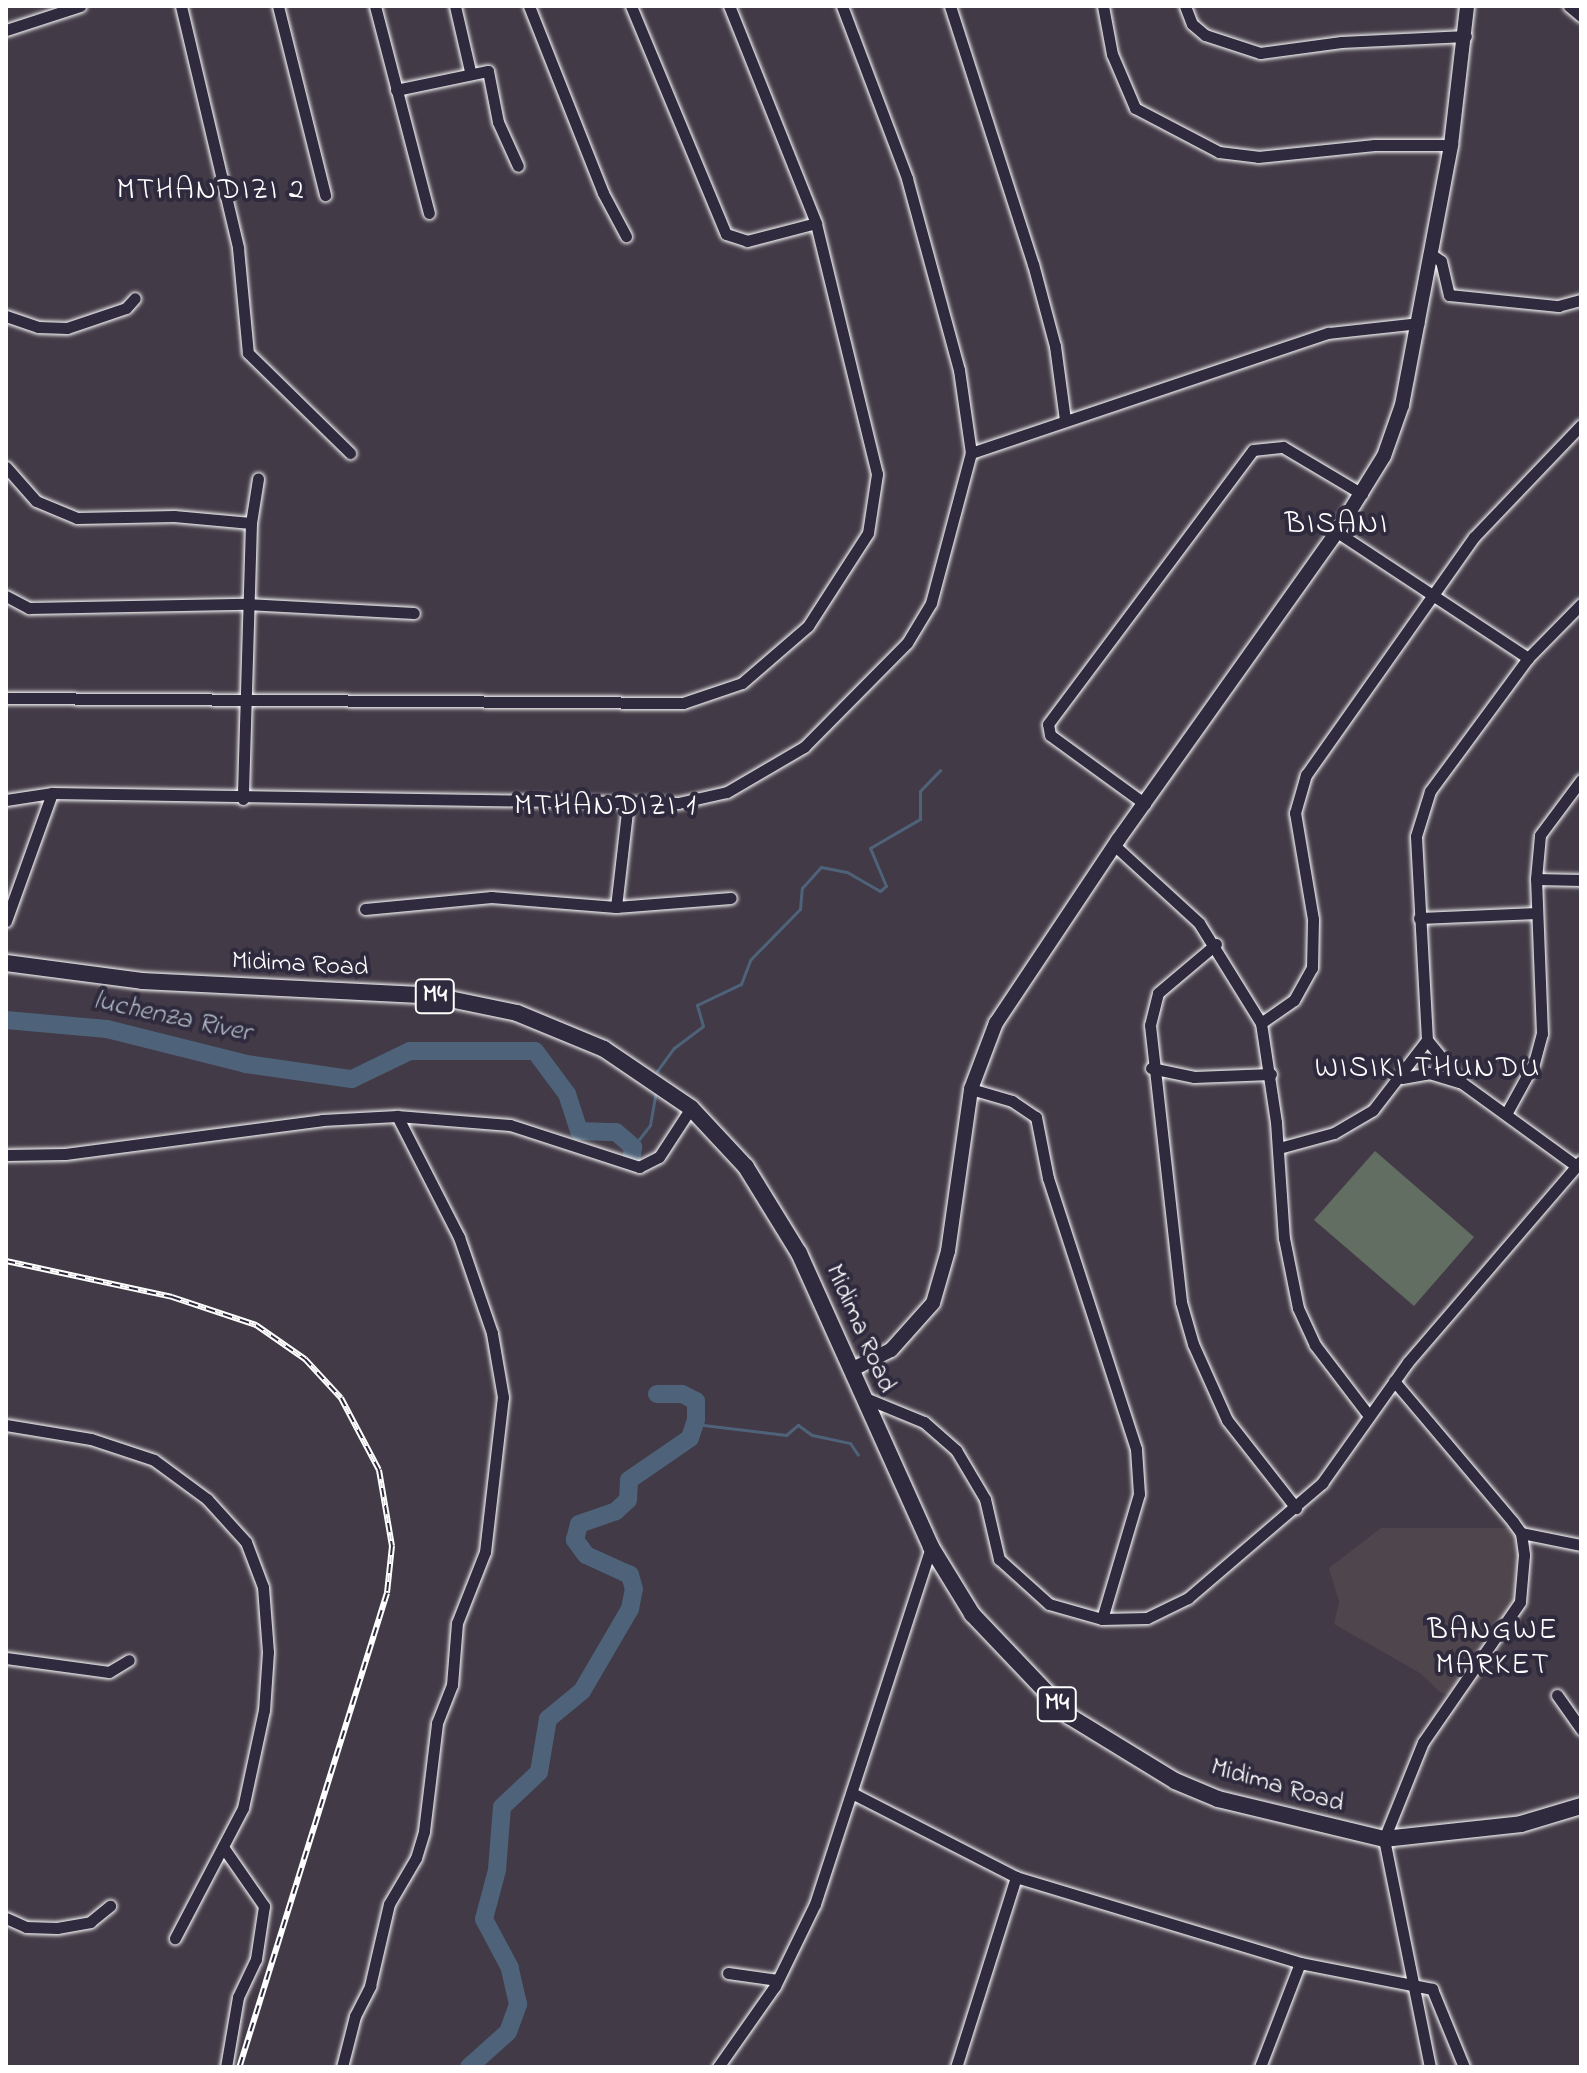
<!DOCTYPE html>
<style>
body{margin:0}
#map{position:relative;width:1587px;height:2073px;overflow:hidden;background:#423a46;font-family:"Indie Flower",sans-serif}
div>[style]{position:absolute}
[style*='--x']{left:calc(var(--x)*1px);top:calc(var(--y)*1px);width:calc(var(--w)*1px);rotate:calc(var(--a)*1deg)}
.built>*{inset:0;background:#4f454d}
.green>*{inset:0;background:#636e62}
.stream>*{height:3px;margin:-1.5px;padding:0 1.5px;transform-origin:1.5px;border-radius:1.5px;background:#4e637a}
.river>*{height:18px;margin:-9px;padding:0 9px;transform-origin:9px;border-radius:9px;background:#4e637a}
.roads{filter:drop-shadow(0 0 2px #fff) drop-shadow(0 0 2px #fff)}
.minor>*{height:11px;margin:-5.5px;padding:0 5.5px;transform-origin:5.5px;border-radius:5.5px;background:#2f2a3d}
.tertiary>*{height:14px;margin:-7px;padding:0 7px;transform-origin:7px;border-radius:7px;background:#2f2a3d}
.primary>*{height:16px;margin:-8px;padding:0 8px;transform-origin:8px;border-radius:8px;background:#2f2a3d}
.rail>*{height:6px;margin-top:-3px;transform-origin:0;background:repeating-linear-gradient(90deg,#2f2a3d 0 9px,#fff 0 18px);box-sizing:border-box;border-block:2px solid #fff}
span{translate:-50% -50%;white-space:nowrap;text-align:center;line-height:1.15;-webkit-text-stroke:8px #2f2a3d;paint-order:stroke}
.shield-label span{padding:2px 6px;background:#2f2a3d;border:2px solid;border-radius:6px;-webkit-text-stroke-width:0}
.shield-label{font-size:24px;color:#fff;font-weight:700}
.street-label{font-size:26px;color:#fff}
.water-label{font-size:28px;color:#afb9c3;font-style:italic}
.quarter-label{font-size:30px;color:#fff;letter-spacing:2px}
.frame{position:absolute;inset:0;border:8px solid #fff;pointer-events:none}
</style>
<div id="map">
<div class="built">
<i style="clip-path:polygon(1381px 1528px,1515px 1528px,1527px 1564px,1523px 1602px,1483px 1677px,1462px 1699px,1440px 1692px,1420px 1673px,1334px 1624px,1339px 1602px,1329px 1568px)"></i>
</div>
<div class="green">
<i style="clip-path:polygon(1375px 1151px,1474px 1237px,1414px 1306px,1314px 1220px)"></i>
</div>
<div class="stream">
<i style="--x:657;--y:1071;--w:29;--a:-54"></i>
<i style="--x:674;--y:1048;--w:36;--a:-37"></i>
<i style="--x:703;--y:1026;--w:22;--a:-106"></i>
<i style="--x:697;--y:1005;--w:49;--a:-25.5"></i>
<i style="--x:741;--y:984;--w:26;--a:-69"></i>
<i style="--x:750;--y:960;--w:71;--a:-45.6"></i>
<i style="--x:800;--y:909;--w:21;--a:-85"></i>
<i style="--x:802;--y:888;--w:28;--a:-48"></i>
<i style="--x:821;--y:867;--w:26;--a:11"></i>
<i style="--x:847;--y:872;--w:38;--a:30"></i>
<i style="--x:880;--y:891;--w:8;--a:-40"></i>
<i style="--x:886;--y:886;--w:41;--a:-112.8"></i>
<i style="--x:870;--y:848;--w:58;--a:-30.1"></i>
<i style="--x:920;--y:819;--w:28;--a:-90"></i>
<i style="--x:920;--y:791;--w:29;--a:-46"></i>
<i style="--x:633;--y:1147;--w:28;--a:-52"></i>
<i style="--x:650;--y:1125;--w:34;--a:-80"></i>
<i style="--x:695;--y:1424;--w:92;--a:6.9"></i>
<i style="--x:786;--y:1435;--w:16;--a:-40"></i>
<i style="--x:798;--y:1425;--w:17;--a:36"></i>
<i style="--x:812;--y:1435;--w:39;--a:12"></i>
<i style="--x:850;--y:1443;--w:14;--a:56"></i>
</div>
<div class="river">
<i style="--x:6;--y:1020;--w:101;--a:5.1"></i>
<i style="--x:107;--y:1029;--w:143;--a:14.1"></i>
<i style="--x:246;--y:1064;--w:107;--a:8.1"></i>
<i style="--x:352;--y:1079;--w:64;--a:-25.8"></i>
<i style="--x:410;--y:1051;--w:125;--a:0"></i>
<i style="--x:535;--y:1051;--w:54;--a:53.3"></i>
<i style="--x:567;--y:1094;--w:39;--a:72"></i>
<i style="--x:579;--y:1131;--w:37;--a:2"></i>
<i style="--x:616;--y:1132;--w:23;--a:41"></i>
<i style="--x:633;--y:1147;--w:15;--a:98"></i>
<i style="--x:469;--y:2067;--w:52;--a:-41.9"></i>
<i style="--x:508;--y:2032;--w:30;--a:-70"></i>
<i style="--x:518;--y:2004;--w:37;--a:-103"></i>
<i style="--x:510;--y:1968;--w:55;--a:-118"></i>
<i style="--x:484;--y:1919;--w:51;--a:-75.1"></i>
<i style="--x:497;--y:1870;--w:63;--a:-85.5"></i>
<i style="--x:502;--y:1807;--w:51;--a:-43.4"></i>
<i style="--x:539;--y:1772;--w:54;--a:-80.4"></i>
<i style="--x:548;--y:1719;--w:44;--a:-39.5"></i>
<i style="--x:582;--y:1691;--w:95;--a:-59.7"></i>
<i style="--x:630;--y:1609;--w:20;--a:-79"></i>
<i style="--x:634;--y:1589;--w:15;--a:-106"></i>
<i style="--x:630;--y:1575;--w:48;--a:-155.6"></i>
<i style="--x:586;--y:1555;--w:19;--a:-126"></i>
<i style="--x:575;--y:1540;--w:16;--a:-76"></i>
<i style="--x:579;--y:1524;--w:39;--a:-19"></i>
<i style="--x:616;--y:1511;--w:16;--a:-43"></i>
<i style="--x:628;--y:1500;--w:20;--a:-87"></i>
<i style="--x:629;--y:1480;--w:74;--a:-34.5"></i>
<i style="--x:690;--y:1438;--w:19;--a:-72"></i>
<i style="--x:696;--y:1420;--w:19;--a:-90"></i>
<i style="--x:696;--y:1401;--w:16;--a:-153"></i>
<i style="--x:682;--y:1394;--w:25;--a:180"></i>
</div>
<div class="roads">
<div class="minor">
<i style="--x:181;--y:6;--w:249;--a:76.7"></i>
<i style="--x:238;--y:248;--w:105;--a:84.6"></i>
<i style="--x:248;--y:353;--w:143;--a:44.4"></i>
<i style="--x:278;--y:6;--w:195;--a:76"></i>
<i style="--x:375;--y:6;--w:214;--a:75.4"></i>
<i style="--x:455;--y:6;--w:67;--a:77"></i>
<i style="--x:529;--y:6;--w:201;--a:68.4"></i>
<i style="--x:603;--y:193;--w:49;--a:61.9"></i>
<i style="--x:631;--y:6;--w:247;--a:67.4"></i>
<i style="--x:726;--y:234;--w:22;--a:18"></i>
<i style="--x:747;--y:241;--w:71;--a:-14.6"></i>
<i style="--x:950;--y:6;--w:271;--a:72.2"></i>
<i style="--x:1033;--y:264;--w:85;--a:75"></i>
<i style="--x:1055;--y:346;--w:75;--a:82.3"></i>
<i style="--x:1103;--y:6;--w:49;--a:79.4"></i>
<i style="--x:1112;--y:54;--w:59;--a:66.9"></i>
<i style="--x:1135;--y:108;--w:95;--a:27.6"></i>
<i style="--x:1219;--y:152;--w:39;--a:7"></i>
<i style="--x:1258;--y:157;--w:117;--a:-5.9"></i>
<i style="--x:1374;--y:145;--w:77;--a:0"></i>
<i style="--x:1185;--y:6;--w:19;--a:69"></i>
<i style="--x:1192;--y:24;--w:17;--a:40"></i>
<i style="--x:1205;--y:35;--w:58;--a:18.1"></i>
<i style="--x:1260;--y:53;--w:82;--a:-7.7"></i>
<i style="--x:1341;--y:42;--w:125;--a:-2.7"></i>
<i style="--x:1569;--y:6;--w:16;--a:40"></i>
<i style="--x:6;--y:30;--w:78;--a:-18"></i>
<i style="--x:396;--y:90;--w:94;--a:-11.7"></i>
<i style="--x:488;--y:71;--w:52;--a:78.9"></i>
<i style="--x:498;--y:122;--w:48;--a:65.6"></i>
<i style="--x:1431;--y:254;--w:12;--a:35"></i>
<i style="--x:1441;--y:261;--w:35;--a:77"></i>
<i style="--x:1449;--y:295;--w:110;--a:5.8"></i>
<i style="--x:1558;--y:306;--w:24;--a:-15"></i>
<i style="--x:6;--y:316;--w:34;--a:19"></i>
<i style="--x:38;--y:327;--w:29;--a:2"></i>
<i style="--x:67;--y:328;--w:62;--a:-18.7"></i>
<i style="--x:126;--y:308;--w:13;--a:-48"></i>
<i style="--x:971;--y:453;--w:377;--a:-18.6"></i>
<i style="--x:1328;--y:333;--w:91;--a:-6.3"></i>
<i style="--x:6;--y:467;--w:45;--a:48.6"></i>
<i style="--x:36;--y:501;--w:44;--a:22.5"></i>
<i style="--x:77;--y:518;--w:97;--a:-1.2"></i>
<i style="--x:174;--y:516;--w:77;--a:5.2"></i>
<i style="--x:251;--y:523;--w:276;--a:91.7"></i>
<i style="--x:251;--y:523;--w:45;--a:-81"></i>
<i style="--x:1337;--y:532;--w:229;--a:33.4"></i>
<i style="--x:6;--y:596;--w:26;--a:28"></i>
<i style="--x:29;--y:608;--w:217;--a:-1.1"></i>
<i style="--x:246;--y:604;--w:168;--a:3.1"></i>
<i style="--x:6;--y:698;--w:677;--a:0.42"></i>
<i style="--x:683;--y:703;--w:62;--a:-18.7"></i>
<i style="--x:742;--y:683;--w:87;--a:-40.8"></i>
<i style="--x:808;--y:626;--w:111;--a:-57.2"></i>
<i style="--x:868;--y:533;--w:60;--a:-81.3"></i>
<i style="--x:877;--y:474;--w:258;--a:-103.7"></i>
<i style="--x:816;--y:223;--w:234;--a:-111.8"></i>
<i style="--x:6;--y:800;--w:47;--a:-8.7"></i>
<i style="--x:52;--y:793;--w:626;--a:0.92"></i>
<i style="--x:678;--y:803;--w:50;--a:-12.7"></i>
<i style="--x:727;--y:792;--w:89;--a:-30.3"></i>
<i style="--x:804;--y:747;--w:146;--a:-45.3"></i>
<i style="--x:907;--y:643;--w:47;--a:-59"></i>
<i style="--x:931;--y:603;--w:155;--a:-75.1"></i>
<i style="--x:971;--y:453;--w:84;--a:-98.2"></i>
<i style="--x:959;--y:370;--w:199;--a:-105.2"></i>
<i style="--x:907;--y:178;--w:184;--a:-110.7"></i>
<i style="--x:1145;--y:804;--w:117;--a:-144"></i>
<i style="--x:1050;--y:735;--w:11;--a:-100"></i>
<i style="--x:1048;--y:724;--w:342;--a:-53.2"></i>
<i style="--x:1253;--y:450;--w:30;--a:-6"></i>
<i style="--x:1283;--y:447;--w:92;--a:30.7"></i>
<i style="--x:1114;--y:845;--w:115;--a:42.5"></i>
<i style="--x:1199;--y:923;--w:118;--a:58.2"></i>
<i style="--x:1261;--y:1023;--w:100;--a:81.4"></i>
<i style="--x:1276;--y:1122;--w:116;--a:86.1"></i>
<i style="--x:1284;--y:1238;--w:71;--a:78.7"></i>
<i style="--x:1298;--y:1308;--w:41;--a:65.3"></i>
<i style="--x:1315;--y:1345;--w:89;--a:52.7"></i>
<i style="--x:1536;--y:879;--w:44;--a:-84.8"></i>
<i style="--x:1540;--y:835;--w:69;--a:-53.3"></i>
<i style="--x:616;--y:907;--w:105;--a:-83.4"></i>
<i style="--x:365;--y:909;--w:127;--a:-5.4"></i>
<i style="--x:491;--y:897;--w:125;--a:4.6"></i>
<i style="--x:616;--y:907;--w:115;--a:-4.5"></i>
<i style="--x:1419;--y:918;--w:118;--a:-2.4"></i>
<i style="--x:6;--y:921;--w:136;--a:-70.2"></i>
<i style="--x:1216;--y:944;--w:76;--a:139.8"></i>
<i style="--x:1158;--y:993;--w:33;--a:104"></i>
<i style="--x:1150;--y:1025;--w:279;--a:83.6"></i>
<i style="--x:1181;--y:1302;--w:44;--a:74.1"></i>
<i style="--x:1193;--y:1344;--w:83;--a:65.9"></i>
<i style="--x:1227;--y:1420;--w:112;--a:51.9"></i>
<i style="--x:1261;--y:1023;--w:40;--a:-34.9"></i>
<i style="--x:1294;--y:1000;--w:37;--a:-61"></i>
<i style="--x:1312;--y:968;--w:49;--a:-88.8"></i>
<i style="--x:1313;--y:919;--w:108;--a:-99.6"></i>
<i style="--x:1295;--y:813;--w:40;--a:-74"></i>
<i style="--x:1306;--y:775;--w:291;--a:-54.8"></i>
<i style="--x:1474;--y:537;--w:155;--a:-46.3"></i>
<i style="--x:1151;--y:1068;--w:44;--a:11.8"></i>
<i style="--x:1194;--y:1077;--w:77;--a:-2.2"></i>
<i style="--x:1402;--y:1078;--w:27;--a:-10"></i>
<i style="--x:1429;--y:1073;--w:31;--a:17"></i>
<i style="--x:971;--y:1089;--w:43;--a:16.3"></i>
<i style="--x:1012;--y:1101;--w:29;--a:34"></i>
<i style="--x:1036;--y:1117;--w:62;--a:78.9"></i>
<i style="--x:1048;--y:1178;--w:285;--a:72"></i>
<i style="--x:1136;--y:1449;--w:45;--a:86.2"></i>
<i style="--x:1139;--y:1494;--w:130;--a:106.5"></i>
<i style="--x:1506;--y:1114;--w:58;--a:-61.2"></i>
<i style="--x:1534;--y:1063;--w:30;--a:-75"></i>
<i style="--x:1542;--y:1034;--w:155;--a:-92.2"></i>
<i style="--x:1536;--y:879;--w:45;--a:1.3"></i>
<i style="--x:1279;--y:1148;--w:57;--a:-15.3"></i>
<i style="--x:1334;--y:1133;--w:45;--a:-30.5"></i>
<i style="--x:1373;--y:1110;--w:88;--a:-52.4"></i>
<i style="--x:6;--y:1155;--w:59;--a:-1"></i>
<i style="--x:65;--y:1154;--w:259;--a:-7.5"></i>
<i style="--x:322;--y:1120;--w:75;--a:-3.1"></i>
<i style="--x:397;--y:1116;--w:113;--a:4.6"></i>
<i style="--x:510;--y:1125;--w:136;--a:18"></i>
<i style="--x:639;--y:1167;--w:22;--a:-27"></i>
<i style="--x:659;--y:1157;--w:59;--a:-56.9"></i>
<i style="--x:1575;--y:1165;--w:140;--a:-144"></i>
<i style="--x:1462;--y:1083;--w:55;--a:-129.1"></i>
<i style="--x:1427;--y:1040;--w:204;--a:-93.1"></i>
<i style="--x:1416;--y:836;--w:47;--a:-72.7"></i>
<i style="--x:1430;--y:791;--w:165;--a:-53.6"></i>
<i style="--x:1528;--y:658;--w:76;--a:-45.5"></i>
<i style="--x:1394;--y:1381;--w:185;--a:49.8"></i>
<i style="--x:1513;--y:1522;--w:14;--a:54"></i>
<i style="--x:1521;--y:1533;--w:22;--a:82"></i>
<i style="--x:1524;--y:1555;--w:47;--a:94.9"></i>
<i style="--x:1520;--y:1602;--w:170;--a:124.7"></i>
<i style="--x:1423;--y:1742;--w:105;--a:111.9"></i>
<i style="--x:1384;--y:1839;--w:233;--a:78.6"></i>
<i style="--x:863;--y:1397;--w:66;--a:22.3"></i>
<i style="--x:924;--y:1422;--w:43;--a:41.2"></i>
<i style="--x:956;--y:1450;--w:57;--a:59.4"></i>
<i style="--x:985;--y:1499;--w:62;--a:76.9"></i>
<i style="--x:999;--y:1559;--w:67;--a:42"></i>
<i style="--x:1049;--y:1604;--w:55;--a:15.8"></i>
<i style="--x:1102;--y:1619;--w:45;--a:-1.3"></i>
<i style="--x:1147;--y:1618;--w:46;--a:-26"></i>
<i style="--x:1188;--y:1598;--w:177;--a:-40.6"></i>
<i style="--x:1322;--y:1483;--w:148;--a:-54.6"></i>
<i style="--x:1408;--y:1362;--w:265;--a:-49.3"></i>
<i style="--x:6;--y:1425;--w:86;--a:9.4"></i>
<i style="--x:91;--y:1439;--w:66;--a:18.4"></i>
<i style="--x:154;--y:1460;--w:66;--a:36.3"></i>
<i style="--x:207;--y:1499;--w:58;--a:47.8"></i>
<i style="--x:246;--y:1542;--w:48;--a:69.3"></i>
<i style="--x:263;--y:1587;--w:65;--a:85.6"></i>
<i style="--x:268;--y:1652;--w:58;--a:93.9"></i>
<i style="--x:264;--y:1710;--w:100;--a:102.1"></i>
<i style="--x:243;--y:1808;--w:147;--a:117.6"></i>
<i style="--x:1521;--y:1533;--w:61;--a:11.3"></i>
<i style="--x:6;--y:1658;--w:104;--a:7.7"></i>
<i style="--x:109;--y:1672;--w:23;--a:-31"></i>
<i style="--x:1557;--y:1695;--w:42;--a:54.8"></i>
<i style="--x:852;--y:1793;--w:184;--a:27.1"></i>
<i style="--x:1016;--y:1877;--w:199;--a:107.5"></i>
<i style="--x:223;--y:1847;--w:72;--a:55.2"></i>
<i style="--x:264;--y:1906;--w:54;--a:98.6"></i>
<i style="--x:256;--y:1959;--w:42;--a:115.3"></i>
<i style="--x:238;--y:1997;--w:71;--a:99.7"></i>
<i style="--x:1016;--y:1877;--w:297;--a:16.8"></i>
<i style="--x:1300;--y:1963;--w:135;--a:11.1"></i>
<i style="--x:1432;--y:1989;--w:84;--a:67.7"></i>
<i style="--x:6;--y:1918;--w:22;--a:24"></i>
<i style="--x:26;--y:1927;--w:31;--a:2"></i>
<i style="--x:57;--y:1928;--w:34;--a:-10"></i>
<i style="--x:90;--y:1922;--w:26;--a:-39"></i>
<i style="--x:728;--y:1973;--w:50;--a:8"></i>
<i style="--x:342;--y:2067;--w:53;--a:-75.7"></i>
<i style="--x:355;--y:2016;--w:34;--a:-63"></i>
<i style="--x:370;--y:1986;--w:84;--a:-77"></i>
<i style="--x:389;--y:1904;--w:53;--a:-59.6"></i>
<i style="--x:416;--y:1858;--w:28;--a:-73"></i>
<i style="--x:424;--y:1831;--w:109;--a:-83.1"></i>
<i style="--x:437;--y:1723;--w:41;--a:-68.5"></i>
<i style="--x:452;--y:1685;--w:62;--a:-85.4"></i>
<i style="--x:457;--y:1623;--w:76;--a:-68.5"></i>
<i style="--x:485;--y:1552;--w:156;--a:-83.4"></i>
<i style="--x:503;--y:1397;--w:65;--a:-99.8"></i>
<i style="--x:492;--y:1333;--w:102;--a:-109"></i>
<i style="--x:459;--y:1237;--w:136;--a:-117.1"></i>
<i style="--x:718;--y:2067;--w:99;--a:-54.9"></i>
<i style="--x:775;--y:1986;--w:91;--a:-64"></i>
<i style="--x:815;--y:1904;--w:375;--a:-72"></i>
<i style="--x:1260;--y:2067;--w:111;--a:-69"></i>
</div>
<div class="tertiary">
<i style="--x:851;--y:1370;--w:45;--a:-26.6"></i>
<i style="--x:891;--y:1350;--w:63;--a:-48.2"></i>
<i style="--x:933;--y:1303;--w:54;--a:-73.9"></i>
<i style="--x:948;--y:1251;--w:164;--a:-81.9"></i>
<i style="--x:971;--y:1089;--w:71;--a:-69.3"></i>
<i style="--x:996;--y:1023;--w:220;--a:-56.3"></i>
<i style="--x:1118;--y:840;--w:378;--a:-54.6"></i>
<i style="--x:1337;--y:532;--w:89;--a:-58.3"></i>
<i style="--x:1384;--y:456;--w:54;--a:-70.6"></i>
<i style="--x:1402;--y:405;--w:265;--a:-79.3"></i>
<i style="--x:1451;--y:145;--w:140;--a:-83.4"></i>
</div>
<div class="primary">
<i style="--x:6;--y:963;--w:137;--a:7.5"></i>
<i style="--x:142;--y:981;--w:293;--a:2.9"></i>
<i style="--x:435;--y:996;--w:84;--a:11.7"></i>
<i style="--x:517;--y:1013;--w:94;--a:22.5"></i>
<i style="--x:604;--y:1049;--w:105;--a:34.1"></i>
<i style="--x:691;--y:1108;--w:81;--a:47"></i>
<i style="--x:746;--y:1167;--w:101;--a:58.4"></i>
<i style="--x:799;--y:1253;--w:322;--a:65.8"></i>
<i style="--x:931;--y:1547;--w:79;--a:58.5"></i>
<i style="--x:972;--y:1614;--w:141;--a:46.4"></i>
<i style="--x:1069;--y:1716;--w:124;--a:31.5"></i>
<i style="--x:1175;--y:1781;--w:47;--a:22.7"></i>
<i style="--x:1218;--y:1799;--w:171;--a:13.5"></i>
<i style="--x:1384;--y:1839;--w:138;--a:-6.2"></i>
<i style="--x:1521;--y:1824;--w:63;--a:-16.7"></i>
</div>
</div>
<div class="rail">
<i style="--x:6;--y:1261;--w:170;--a:12.2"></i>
<i style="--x:172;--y:1297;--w:89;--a:18.4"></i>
<i style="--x:256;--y:1325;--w:60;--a:34.8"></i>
<i style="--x:305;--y:1359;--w:53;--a:47.3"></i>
<i style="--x:341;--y:1398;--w:81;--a:62.2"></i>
<i style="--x:379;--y:1470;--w:77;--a:80.3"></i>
<i style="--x:392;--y:1546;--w:47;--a:96.1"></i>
<i style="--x:387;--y:1593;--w:497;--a:107.3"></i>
</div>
<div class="shield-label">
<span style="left:435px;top:996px">M4</span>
<span style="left:1057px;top:1704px">M4</span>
</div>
<div class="street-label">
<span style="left:300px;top:966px;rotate:3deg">Midima Road</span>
<span style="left:859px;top:1329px;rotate:66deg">Midima Road</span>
<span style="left:1277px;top:1787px;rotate:16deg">Midima Road</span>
</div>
<div class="water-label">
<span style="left:172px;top:1018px;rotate:12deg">luchenza River</span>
</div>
<div class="quarter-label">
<span style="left:211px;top:191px">MTHANDIZI 2</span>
<span style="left:1337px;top:525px">BISANI</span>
<span style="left:606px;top:807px">MTHANDIZI 1</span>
<span style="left:1428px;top:1069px">WISIKI THUNDU</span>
<span style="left:1493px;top:1648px">BANGWE<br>MARKET</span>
</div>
<div class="frame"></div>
</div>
